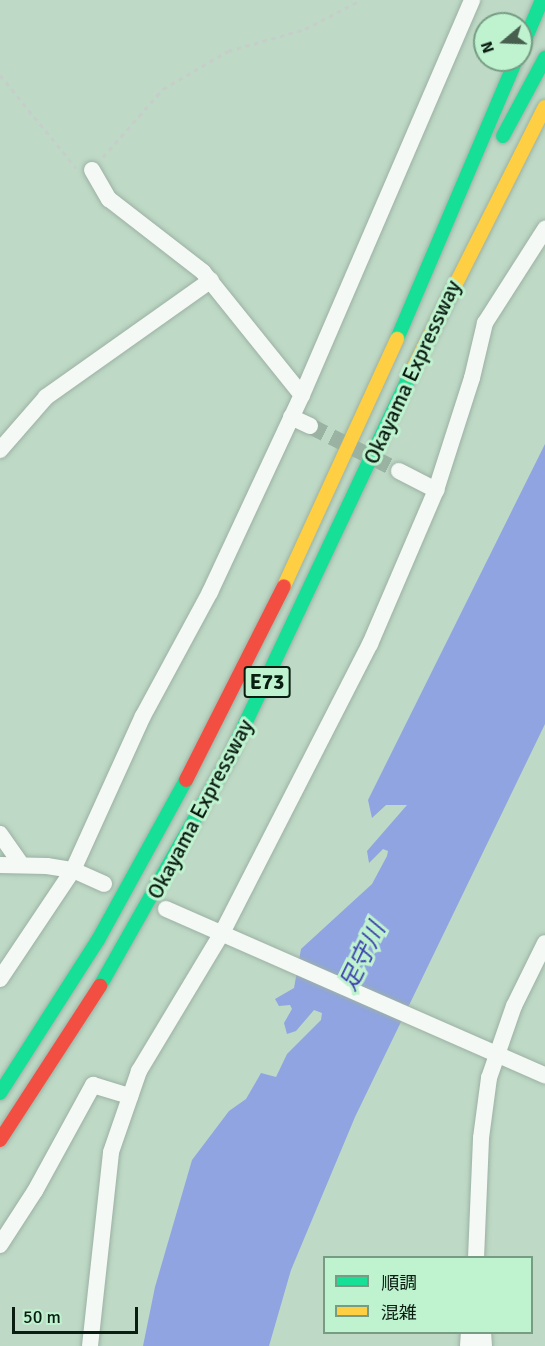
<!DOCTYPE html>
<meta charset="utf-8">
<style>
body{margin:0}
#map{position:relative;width:545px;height:1346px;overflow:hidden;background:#bed9c6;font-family:Signika,"Noto Sans JP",sans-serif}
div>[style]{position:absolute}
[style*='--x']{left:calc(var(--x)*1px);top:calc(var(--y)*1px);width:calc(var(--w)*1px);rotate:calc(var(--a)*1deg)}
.water>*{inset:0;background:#90a4e1}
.street-tunnel>*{height:16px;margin-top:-8px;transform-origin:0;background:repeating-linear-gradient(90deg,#9ab3a2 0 16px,transparent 0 24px)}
.path>*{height:3px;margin-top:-1.5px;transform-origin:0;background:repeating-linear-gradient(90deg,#c6cec9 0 4.5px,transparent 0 9px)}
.roads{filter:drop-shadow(0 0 2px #9cb1a3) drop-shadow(0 0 2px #9cb1a3)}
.street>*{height:16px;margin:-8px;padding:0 8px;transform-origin:8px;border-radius:8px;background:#f5f9f6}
.fast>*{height:14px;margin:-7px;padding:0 7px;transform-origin:7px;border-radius:7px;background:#16e098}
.slow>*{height:14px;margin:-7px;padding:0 7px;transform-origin:7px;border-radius:7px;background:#ffcf43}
.jam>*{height:14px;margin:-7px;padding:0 7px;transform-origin:7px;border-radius:7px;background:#f24e42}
span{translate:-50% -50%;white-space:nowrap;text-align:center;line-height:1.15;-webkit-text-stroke:6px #bff2cf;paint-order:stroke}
.shield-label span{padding:2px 4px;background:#bff2cf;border:2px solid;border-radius:4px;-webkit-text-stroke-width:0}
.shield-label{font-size:21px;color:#091d11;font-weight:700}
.street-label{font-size:22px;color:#091d11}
.water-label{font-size:24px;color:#3c41af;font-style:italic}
.legend{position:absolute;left:323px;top:1256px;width:210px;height:78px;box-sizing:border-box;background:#bff2cf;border:2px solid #769d83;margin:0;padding:8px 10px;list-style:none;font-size:18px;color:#091d11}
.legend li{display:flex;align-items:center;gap:12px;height:30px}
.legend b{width:30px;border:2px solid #769d83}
.north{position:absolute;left:473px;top:12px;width:60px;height:60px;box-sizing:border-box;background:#bff2cf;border:2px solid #769d83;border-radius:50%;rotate:251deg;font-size:16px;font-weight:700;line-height:24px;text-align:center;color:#091d11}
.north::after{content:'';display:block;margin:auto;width:21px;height:27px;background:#485f50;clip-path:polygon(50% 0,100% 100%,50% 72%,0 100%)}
.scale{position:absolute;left:12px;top:1307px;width:126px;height:27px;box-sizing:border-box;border:3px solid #091d11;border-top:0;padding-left:8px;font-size:18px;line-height:21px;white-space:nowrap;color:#091d11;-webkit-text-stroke:4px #bff2cf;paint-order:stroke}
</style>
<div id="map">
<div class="water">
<i style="clip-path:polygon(545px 444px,545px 724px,355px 1117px,291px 1270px,269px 1346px,143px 1346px,155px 1287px,192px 1160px,229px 1111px,246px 1099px,261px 1073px,276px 1077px,287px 1054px,321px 1020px,322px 1013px,314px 1010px,296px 1031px,287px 1034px,284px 1023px,292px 1009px,290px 1005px,279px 1006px,275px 999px,294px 988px,301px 949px,372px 884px,387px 856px,388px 851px,383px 849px,369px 863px,367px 851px,407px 805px,386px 805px,372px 818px,368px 800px)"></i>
</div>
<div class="street-tunnel">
<i style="--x:310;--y:426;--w:100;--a:26.8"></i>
</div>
<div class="path">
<i style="--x:0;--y:75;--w:120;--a:50.7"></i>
<i style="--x:103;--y:157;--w:91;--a:-48.6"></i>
<i style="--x:163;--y:89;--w:75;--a:-30.3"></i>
<i style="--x:228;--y:51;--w:80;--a:-15.9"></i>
<i style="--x:305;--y:29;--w:63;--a:-27.4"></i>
</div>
<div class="roads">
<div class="street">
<i style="--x:92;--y:170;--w:34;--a:60"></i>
<i style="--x:109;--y:199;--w:119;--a:37.8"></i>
<i style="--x:203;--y:272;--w:158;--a:51.2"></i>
<i style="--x:291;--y:417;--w:21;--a:25"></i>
<i style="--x:0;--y:450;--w:70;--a:-49"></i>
<i style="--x:46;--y:397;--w:202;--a:-35.3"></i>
<i style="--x:399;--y:471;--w:42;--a:27.2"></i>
<i style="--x:0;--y:834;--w:37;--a:55"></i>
<i style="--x:0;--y:865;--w:47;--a:1.2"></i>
<i style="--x:47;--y:866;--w:26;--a:9"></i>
<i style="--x:73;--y:870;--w:34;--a:24"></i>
<i style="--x:166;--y:909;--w:414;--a:23.7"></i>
<i style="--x:0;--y:979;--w:131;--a:-56.2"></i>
<i style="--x:73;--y:870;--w:169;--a:-65.6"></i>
<i style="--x:143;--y:716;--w:141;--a:-61.6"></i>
<i style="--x:210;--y:592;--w:217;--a:-65"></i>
<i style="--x:302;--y:395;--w:430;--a:-66.7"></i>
<i style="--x:0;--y:1245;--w:64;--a:-57.1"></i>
<i style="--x:35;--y:1191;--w:121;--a:-61.3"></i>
<i style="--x:93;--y:1085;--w:39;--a:17"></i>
<i style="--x:476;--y:1258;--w:120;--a:-87.6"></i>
<i style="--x:481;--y:1138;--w:61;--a:-82.4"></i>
<i style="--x:489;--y:1078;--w:76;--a:-70.9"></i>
<i style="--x:514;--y:1006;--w:70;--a:-63.8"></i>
<i style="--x:483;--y:1332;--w:14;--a:86"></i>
<i style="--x:90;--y:1346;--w:195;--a:-83.8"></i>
<i style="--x:111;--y:1152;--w:86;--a:-70.9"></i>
<i style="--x:139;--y:1071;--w:161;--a:-59"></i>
<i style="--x:222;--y:933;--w:325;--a:-62.9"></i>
<i style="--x:370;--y:644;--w:168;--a:-66.8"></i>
<i style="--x:436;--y:490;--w:118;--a:-72.2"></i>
<i style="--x:472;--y:378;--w:57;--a:-76.7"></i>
<i style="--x:485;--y:323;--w:112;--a:-57.4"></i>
<i style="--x:468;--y:1346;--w:14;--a:-86"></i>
</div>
<div class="fast">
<i style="--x:521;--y:49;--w:53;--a:-66.8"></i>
<i style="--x:503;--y:136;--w:89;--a:-61.7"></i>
<i style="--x:397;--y:339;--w:303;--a:-66.9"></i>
<i style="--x:100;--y:986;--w:260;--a:-60.5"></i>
<i style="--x:228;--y:760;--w:426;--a:-64.7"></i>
<i style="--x:0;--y:1093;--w:182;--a:-57.4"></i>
<i style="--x:98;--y:940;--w:183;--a:-61.2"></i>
</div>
<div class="slow">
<i style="--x:410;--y:375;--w:300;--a:-63.3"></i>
<i style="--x:284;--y:586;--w:272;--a:-65.4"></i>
</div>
<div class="jam">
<i style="--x:186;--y:780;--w:217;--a:-63.2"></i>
<i style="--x:0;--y:1140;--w:184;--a:-57"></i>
</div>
</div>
<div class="shield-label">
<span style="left:267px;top:682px">E73</span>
</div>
<div class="street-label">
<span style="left:412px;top:372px;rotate:-65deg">Okayama Expressway</span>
<span style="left:200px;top:809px;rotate:-62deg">Okayama Expressway</span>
</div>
<div class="water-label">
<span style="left:363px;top:957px;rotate:-64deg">足守川</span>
</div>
<ul class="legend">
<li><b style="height:8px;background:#16e098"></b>順調</li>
<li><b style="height:8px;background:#ffcf43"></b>混雑</li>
</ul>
<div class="north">N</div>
<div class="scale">50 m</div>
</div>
